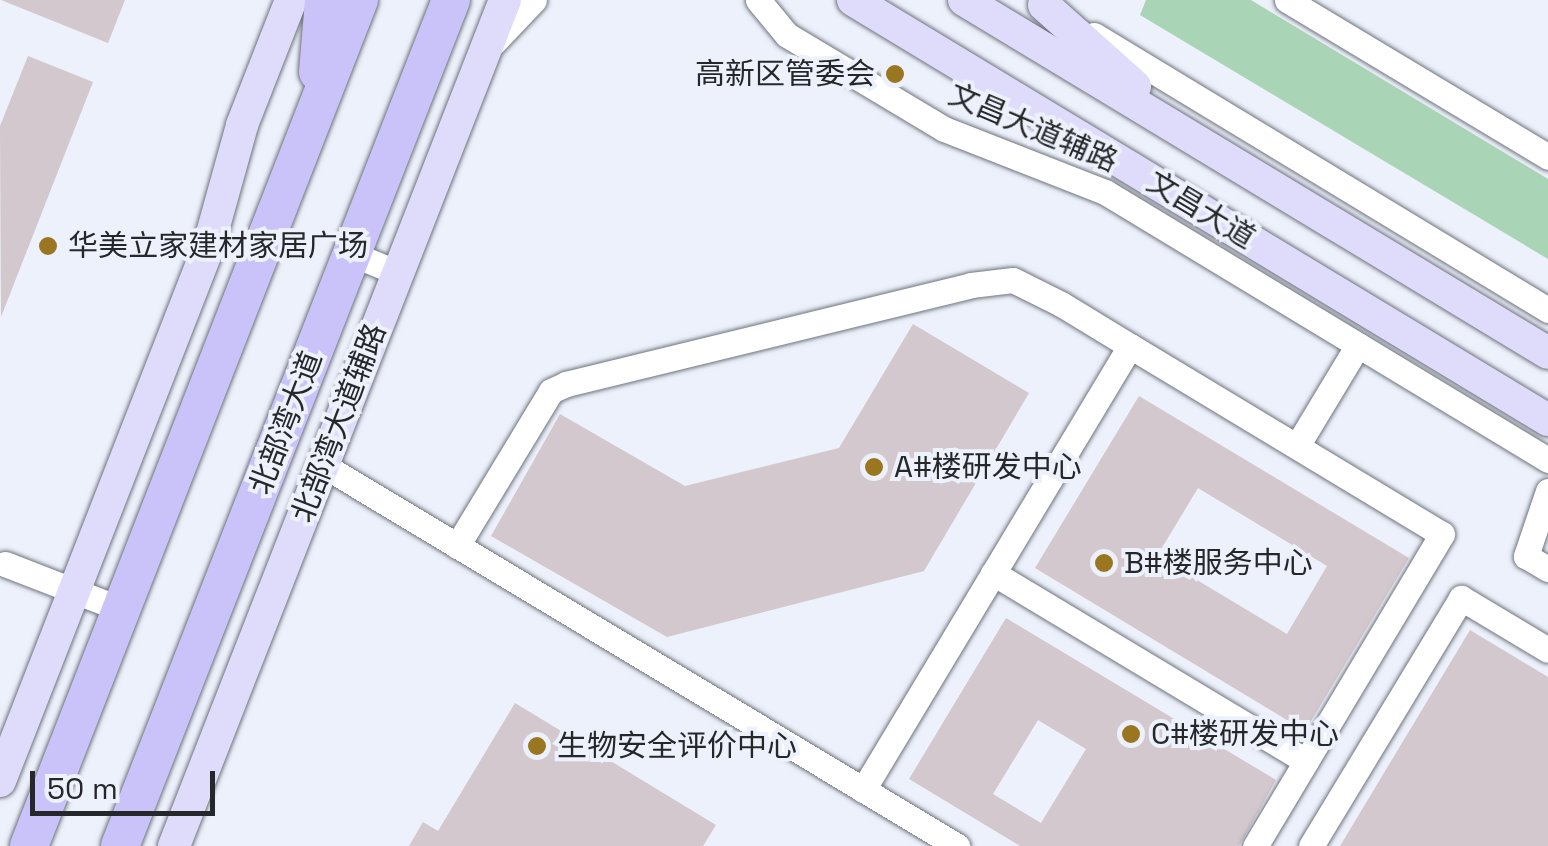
<!DOCTYPE html>
<meta charset="utf-8">
<style>
body{margin:0}
#map{position:relative;width:1548px;height:846px;overflow:hidden;background:#ecf1fb;font-family:"Space Grotesk","Noto Sans SC",sans-serif}
div>[style]{position:absolute}
[style*='--x']{left:calc(var(--x)*1px);top:calc(var(--y)*1px);width:calc(var(--w)*1px);rotate:calc(var(--a)*1deg)}
.green>*{inset:0;background:#a9d4b5}
.building>*{inset:0;background:#d3c8ce}
.roads{filter:drop-shadow(0 0 2px #6f737c) drop-shadow(0 0 2px #6f737c)}
.minor>*{height:25px;margin:-12.5px;padding:0 12.5px;transform-origin:12.5px;border-radius:12.5px;background:#fff}
.major>*{height:32px;margin:-16px;padding:0 16px;transform-origin:16px;border-radius:16px;background:#dfdbfb}
.highway>*{height:38px;margin:-19px;padding:0 19px;transform-origin:19px;border-radius:19px;background:#c9c3f9}
.dots>*{width:28px;height:28px;translate:-50% -50%;box-sizing:border-box;border:5px solid #ecf1fb;border-radius:50%}
span{translate:-50% -50%;white-space:nowrap;text-align:center;line-height:1.15;-webkit-text-stroke:8px #ecf1fb;paint-order:stroke}
.poi-label{font-size:30px;color:#25272a}
.right{translate:-100% -50%;text-align:right}
.left{translate:0 -50%;text-align:left}
.street-label{font-size:30px;color:#25272a}
.scale{position:absolute;left:30px;top:771px;width:185px;height:45px;box-sizing:border-box;border:5px solid #25272a;border-top:0;padding-left:12px;font-size:30px;line-height:35px;white-space:nowrap;color:#25272a;-webkit-text-stroke:8px #ecf1fb;paint-order:stroke}
</style>
<div id="map">
<div class="green">
<i style="clip-path:polygon(1146px 0,1251px 0,1548px 179px,1548px 259px,1140px 15px)"></i>
</div>
<div class="building">
<i style="clip-path:polygon(1px 0,125px 0,108px 43px)"></i>
<i style="clip-path:polygon(28px 56px,93px 82px,1px 317px,0 126px)"></i>
<i style="clip-path:polygon(913px 324px,1029px 393px,924px 571px,667px 637px,491px 536px,560px 414px,685px 486px,839px 448px)"></i>
<i style="clip-path:polygon(evenodd,1139px 396px,1409px 558px,1305px 731px,1035px 568px,1139px 396px,1198px 488px,1327px 566px,1287px 634px,1157px 556px,1198px 488px)"></i>
<i style="clip-path:polygon(evenodd,1006px 618px,1276px 780px,1239px 846px,1020px 846px,909px 779px,1006px 618px,1038px 720px,1086px 749px,1041px 823px,993px 794px,1038px 720px)"></i>
<i style="clip-path:polygon(1470px 630px,1548px 677px,1548px 846px,1340px 846px)"></i>
<i style="clip-path:polygon(515px 703px,716px 825px,703px 846px,409px 846px,423px 822px,438px 831px)"></i>
</div>
<div class="roads">
<div class="minor">
<i style="--x:758;--y:0;--w:45;--a:50.4"></i>
<i style="--x:787;--y:35;--w:183;--a:30.9"></i>
<i style="--x:944;--y:129;--w:173;--a:21.4"></i>
<i style="--x:1105;--y:192;--w:518;--a:31.17"></i>
<i style="--x:1287;--y:0;--w:305;--a:31"></i>
<i style="--x:1094;--y:35;--w:531;--a:31.2"></i>
<i style="--x:494;--y:42;--w:58;--a:-46.4"></i>
<i style="--x:352;--y:254;--w:50;--a:22.4"></i>
<i style="--x:1130;--y:346;--w:364;--a:31.1"></i>
<i style="--x:1442;--y:534;--w:364;--a:120.9"></i>
<i style="--x:1297;--y:446;--w:118;--a:-58.9"></i>
<i style="--x:323;--y:465;--w:740;--a:31"></i>
<i style="--x:1548;--y:491;--w:69;--a:108.7"></i>
<i style="--x:1526;--y:556;--w:26;--a:31"></i>
<i style="--x:457;--y:546;--w:181;--a:-58.8"></i>
<i style="--x:551;--y:391;--w:17;--a:-25"></i>
<i style="--x:566;--y:384;--w:417;--a:-13.7"></i>
<i style="--x:971;--y:285;--w:42;--a:-6.8"></i>
<i style="--x:1013;--y:280;--w:54;--a:26.6"></i>
<i style="--x:1061;--y:304;--w:81;--a:31.3"></i>
<i style="--x:1130;--y:346;--w:518;--a:121.02"></i>
<i style="--x:5;--y:564;--w:124;--a:21.2"></i>
<i style="--x:993;--y:573;--w:365;--a:31"></i>
<i style="--x:1311;--y:846;--w:290;--a:-58.8"></i>
<i style="--x:1461;--y:598;--w:101;--a:30.9"></i>
</div>
<div class="major">
<i style="--x:853;--y:0;--w:812;--a:31.15"></i>
<i style="--x:964;--y:0;--w:682;--a:31.15"></i>
<i style="--x:1044;--y:5;--w:122;--a:41.7"></i>
<i style="--x:0;--y:781;--w:572;--a:-68.68"></i>
<i style="--x:208;--y:248;--w:128;--a:-74.5"></i>
<i style="--x:242;--y:125;--w:134;--a:-68.6"></i>
<i style="--x:174;--y:846;--w:908;--a:-68.63"></i>
</div>
<div class="highway">
<i style="--x:318;--y:72;--w:72;--a:-85.2"></i>
<i style="--x:29;--y:846;--w:908;--a:-68.69"></i>
<i style="--x:120;--y:846;--w:908;--a:-68.63"></i>
</div>
</div>
<div class="dots">
<i style="left:895px;top:74px;background:#9a7621"></i>
<i style="left:48px;top:246px;background:#9a7621"></i>
<i style="left:874px;top:467px;background:#9a7621"></i>
<i style="left:1104px;top:563px;background:#9a7621"></i>
<i style="left:1131px;top:734px;background:#9a7621"></i>
<i style="left:537px;top:746px;background:#9a7621"></i>
</div>
<div class="poi-label">
<span class="right" style="left:875px;top:74px">高新区管委会</span>
<span class="left" style="left:68px;top:246px">华美立家建材家居广场</span>
<span class="left" style="left:894px;top:467px">A#楼研发中心</span>
<span class="left" style="left:1124px;top:563px">B#楼服务中心</span>
<span class="left" style="left:1151px;top:734px">C#楼研发中心</span>
<span class="left" style="left:557px;top:746px">生物安全评价中心</span>
</div>
<div class="street-label">
<span style="left:1033px;top:128px;rotate:23deg">文昌大道辅路</span>
<span style="left:1201px;top:210px;rotate:31deg">文昌大道</span>
<span style="left:286px;top:423px;rotate:-69deg">北部湾大道</span>
<span style="left:339px;top:423px;rotate:-69deg">北部湾大道辅路</span>
</div>
<div class="scale">50 m</div>
</div>
